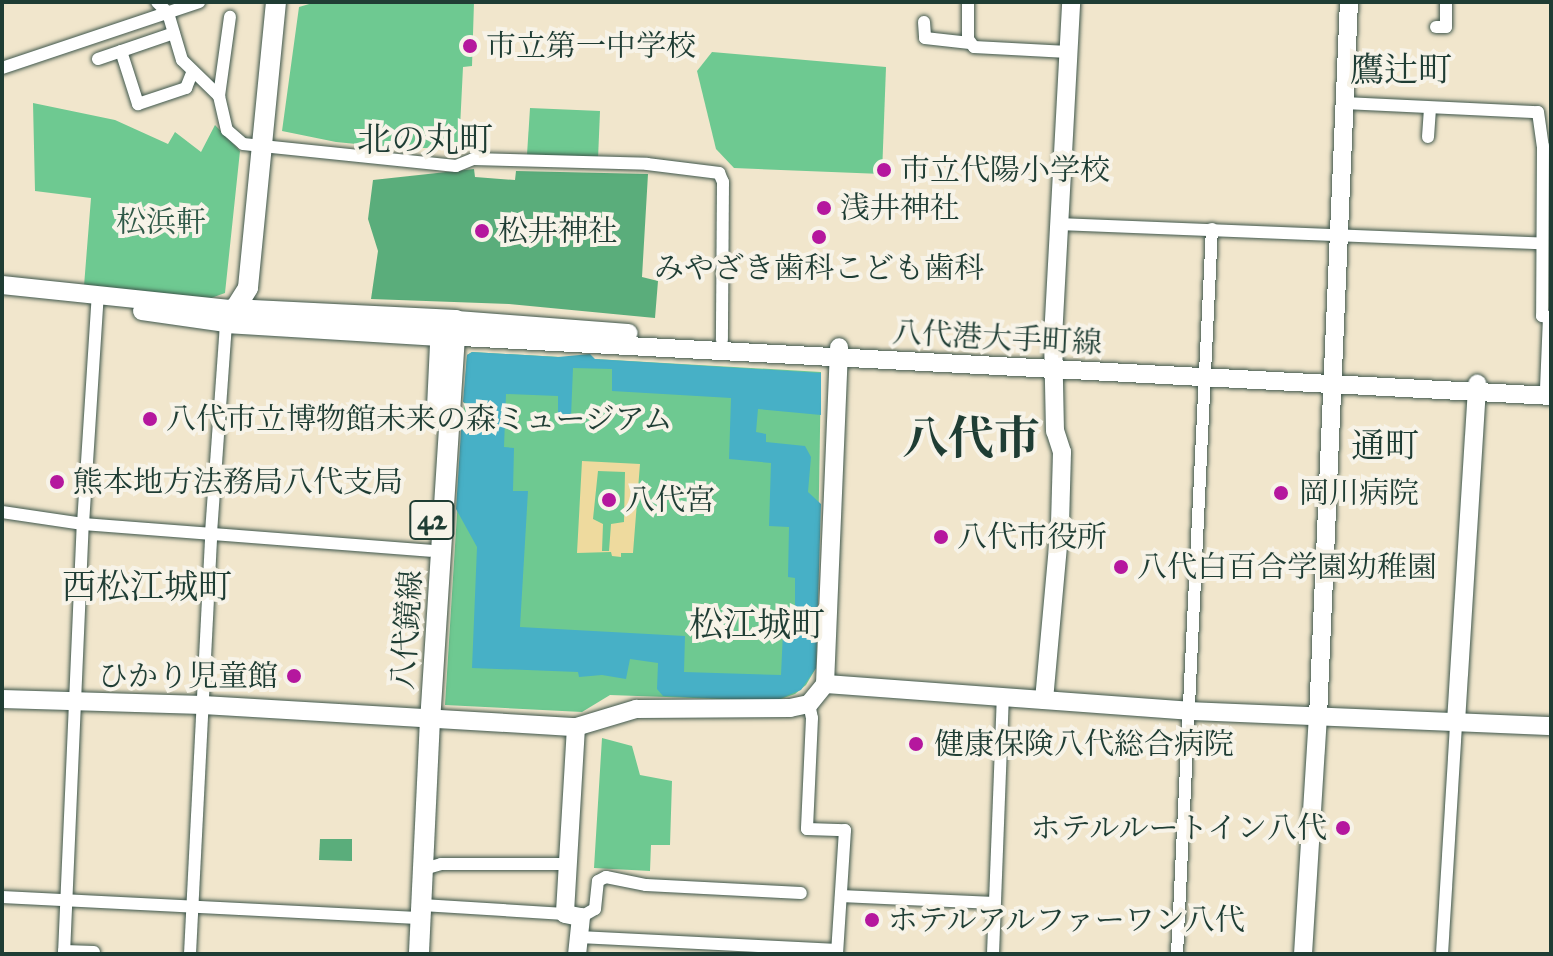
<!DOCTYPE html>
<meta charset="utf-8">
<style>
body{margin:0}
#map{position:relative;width:1553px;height:956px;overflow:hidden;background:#f1e6cc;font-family:"IM FELL Great Primer","Noto Serif JP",serif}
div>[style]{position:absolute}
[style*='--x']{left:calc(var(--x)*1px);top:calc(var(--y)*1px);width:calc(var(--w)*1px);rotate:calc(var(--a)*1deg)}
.green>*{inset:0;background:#6ec991}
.forest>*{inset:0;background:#5aad7b}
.sand>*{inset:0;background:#eeda9e}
.water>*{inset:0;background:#47b0c6}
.roads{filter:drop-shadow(0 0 2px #3e564b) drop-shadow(0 0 2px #3e564b)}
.street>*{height:12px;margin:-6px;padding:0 6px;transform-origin:6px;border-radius:6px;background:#fff}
.secondary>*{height:18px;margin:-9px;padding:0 9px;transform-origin:9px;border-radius:9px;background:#fff}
.primary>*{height:20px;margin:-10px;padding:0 10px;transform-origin:10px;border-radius:10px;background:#fff}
.dots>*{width:22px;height:22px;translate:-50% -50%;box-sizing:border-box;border:4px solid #f7f3e8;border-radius:50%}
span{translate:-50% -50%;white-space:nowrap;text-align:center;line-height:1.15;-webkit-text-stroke:8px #f7f3e8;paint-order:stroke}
.shield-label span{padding:2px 6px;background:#f7f3e8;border:2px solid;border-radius:6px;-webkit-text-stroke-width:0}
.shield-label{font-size:28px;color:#1f3d34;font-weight:700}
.poi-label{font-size:30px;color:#1f3d34}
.left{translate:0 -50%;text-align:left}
.right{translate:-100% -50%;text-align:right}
.park-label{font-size:30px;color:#2f5947}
.street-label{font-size:30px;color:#1f3d34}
.quarter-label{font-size:34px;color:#1f3d34}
.town-label{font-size:46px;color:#1f3d34;font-weight:700}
.frame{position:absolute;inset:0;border:4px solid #1f3d34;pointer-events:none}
</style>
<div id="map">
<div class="green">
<i style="clip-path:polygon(316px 2px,474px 2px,472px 66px,463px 67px,459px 148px,397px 148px,336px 142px,282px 131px,299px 7px)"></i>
<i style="clip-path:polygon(712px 52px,886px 67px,882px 174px,734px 168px,716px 149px,697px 71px)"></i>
<i style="clip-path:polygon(33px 103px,115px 120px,168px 144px,175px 132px,201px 152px,215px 125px,240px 151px,225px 293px,211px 298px,84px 286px,91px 198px,35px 191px)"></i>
<i style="clip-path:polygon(530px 108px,600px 111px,598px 159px,527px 155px)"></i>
<i style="clip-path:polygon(472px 352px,821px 372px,816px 668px,806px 685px,795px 694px,775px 701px,610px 695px,582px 712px,445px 705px,467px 355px)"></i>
<i style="clip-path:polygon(602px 738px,632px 746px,640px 775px,672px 781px,670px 845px,651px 845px,650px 871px,594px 868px)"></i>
</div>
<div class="forest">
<i style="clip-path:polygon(474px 169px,475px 177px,515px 180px,516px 171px,648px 174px,642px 277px,658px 281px,655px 318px,509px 304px,371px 299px,378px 251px,368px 219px,373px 180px)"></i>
<i style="clip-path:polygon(320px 839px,352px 839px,352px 861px,319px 860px)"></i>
</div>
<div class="sand">
<i style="clip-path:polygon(evenodd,582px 461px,640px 464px,633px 553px,621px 553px,621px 557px,612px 556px,611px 552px,577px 553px,582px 461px,598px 471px,625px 472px,624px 522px,611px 524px,609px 551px,602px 551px,603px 524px,593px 519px,598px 471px)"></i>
</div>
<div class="water">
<i style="clip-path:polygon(evenodd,472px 352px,558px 357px,590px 354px,595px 359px,821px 373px,821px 415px,758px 409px,756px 432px,766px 434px,766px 442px,805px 446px,811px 457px,808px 492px,821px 504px,816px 668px,801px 690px,774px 701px,663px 696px,657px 689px,658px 663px,630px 659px,626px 679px,602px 675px,579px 677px,578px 672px,472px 668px,477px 547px,456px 509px,462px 416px,466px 416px,466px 403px,463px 402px,467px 355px,472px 352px,573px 368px,612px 369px,612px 391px,731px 398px,729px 459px,771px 463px,769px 526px,789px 527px,788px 577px,795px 578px,795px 610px,784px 610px,781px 675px,684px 672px,685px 636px,520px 627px,528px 491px,513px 491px,514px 448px,504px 447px,506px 394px,558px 396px,558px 417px,571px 417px,573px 368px)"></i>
</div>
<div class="roads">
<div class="street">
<i style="--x:157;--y:2;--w:16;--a:45"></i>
<i style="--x:168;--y:13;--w:49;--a:73.4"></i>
<i style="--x:182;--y:60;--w:52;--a:44.2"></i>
<i style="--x:219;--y:96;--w:35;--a:77"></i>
<i style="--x:227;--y:130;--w:21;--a:41"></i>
<i style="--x:243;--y:144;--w:214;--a:5.9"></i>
<i style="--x:456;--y:166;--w:18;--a:-22"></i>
<i style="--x:473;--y:159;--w:174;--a:1.6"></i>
<i style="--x:647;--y:164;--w:73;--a:7.1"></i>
<i style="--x:719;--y:173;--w:10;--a:66"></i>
<i style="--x:723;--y:182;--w:158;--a:90.4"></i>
<i style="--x:968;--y:2;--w:37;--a:90"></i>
<i style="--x:968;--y:39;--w:10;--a:53"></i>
<i style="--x:974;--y:47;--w:94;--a:3"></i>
<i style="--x:924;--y:22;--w:16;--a:86"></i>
<i style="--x:925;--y:38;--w:45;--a:6.3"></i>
<i style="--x:1436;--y:27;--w:10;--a:0"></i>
<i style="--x:1446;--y:27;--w:25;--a:-90"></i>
<i style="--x:121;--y:51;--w:56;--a:72.2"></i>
<i style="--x:138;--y:104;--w:51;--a:-18.4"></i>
<i style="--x:186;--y:88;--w:18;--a:-68"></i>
<i style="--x:98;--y:59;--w:80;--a:-18.9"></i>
<i style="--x:2;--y:68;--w:208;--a:-18.5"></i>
<i style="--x:219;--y:96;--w:80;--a:-82.1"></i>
<i style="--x:1344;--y:103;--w:194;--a:2.7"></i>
<i style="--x:1538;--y:112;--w:34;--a:82"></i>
<i style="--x:1543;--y:146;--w:170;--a:90.3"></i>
<i style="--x:1542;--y:316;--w:7;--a:8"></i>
<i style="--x:1549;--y:317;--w:72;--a:92.4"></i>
<i style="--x:1428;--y:137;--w:27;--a:-86"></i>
<i style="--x:1058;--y:224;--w:483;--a:2.3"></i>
<i style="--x:2;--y:512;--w:82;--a:8.4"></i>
<i style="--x:83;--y:524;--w:348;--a:4.4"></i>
<i style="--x:809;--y:704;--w:14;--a:78"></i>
<i style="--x:812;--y:718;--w:111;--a:92.6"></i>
<i style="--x:807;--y:829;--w:38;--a:2"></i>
<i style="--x:845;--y:830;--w:124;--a:93.7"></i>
<i style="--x:424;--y:869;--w:18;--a:-16"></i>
<i style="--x:441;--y:864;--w:127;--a:0"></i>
<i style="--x:841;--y:896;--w:153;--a:2.6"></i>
<i style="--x:2;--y:897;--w:421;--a:2.9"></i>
<i style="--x:422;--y:905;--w:143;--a:3.6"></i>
<i style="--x:581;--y:917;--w:16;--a:-30"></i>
<i style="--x:595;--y:909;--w:28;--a:-84"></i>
<i style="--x:598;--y:881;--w:9;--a:-27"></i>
<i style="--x:606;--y:877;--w:41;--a:11.3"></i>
<i style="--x:646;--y:885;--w:155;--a:3"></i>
<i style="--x:580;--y:937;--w:257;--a:2.9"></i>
<i style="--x:64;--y:951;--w:30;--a:2"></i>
<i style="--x:64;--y:954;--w:430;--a:-87.5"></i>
<i style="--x:83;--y:524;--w:229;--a:-86.3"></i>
<i style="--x:190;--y:954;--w:422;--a:-87.1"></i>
<i style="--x:211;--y:533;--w:211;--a:-85.9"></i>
<i style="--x:993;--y:954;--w:256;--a:-87.8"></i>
<i style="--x:1177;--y:954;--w:726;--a:-87.24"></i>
<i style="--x:1442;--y:954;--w:232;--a:-86.5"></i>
</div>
<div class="secondary">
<i style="--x:2;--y:285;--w:231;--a:6"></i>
<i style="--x:142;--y:311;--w:85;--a:8.1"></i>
<i style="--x:456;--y:320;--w:173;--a:4.3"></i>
<i style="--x:444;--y:336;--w:1109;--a:3.1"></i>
<i style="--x:825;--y:684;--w:366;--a:4.2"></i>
<i style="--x:1190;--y:711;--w:361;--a:2.4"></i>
<i style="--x:2;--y:699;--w:201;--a:1.7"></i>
<i style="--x:203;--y:705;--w:374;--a:3.4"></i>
<i style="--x:576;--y:727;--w:63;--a:-16.7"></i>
<i style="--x:636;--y:709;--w:154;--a:-0.4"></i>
<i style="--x:790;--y:708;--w:19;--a:-12"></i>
<i style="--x:809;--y:704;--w:26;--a:-51"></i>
<i style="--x:825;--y:684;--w:337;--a:-87.6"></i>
<i style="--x:1044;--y:700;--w:177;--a:-84.8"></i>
<i style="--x:1060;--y:524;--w:72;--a:-88.4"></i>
<i style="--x:1062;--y:452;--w:22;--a:-108"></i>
<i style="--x:1055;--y:431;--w:93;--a:-91.2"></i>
<i style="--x:1053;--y:338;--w:336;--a:-86.9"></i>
<i style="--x:1456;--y:722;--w:339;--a:-86.4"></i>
<i style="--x:576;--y:727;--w:187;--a:93.4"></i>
<i style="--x:565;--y:914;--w:16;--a:11"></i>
<i style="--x:581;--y:917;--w:37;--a:96"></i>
<i style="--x:1303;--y:954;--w:237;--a:-86.4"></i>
<i style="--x:1318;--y:717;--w:716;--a:-87.52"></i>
</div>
<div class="primary">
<i style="--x:276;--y:2;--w:287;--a:95.6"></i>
<i style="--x:248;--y:288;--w:41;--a:122.2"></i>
<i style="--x:226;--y:323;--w:214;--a:3.5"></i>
<i style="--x:232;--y:309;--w:224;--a:2.8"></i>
<i style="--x:456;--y:320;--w:400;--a:93.7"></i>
<i style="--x:430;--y:719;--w:235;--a:92.7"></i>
<i style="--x:437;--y:408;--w:84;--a:-87.3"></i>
</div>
</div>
<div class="dots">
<i style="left:470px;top:46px;background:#b5179e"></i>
<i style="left:884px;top:170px;background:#b5179e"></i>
<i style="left:824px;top:208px;background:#b5179e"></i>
<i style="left:482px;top:231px;background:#b5179e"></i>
<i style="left:819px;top:237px;background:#b5179e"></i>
<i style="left:150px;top:419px;background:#b5179e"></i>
<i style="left:57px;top:482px;background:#b5179e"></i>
<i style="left:1281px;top:493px;background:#b5179e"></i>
<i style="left:609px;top:500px;background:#b5179e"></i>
<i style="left:941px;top:537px;background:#b5179e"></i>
<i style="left:1121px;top:567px;background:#b5179e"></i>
<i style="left:294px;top:676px;background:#b5179e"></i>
<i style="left:916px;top:744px;background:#b5179e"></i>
<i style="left:1343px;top:828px;background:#b5179e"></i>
<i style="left:872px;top:920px;background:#b5179e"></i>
</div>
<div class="shield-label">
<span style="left:432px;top:520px">42</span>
</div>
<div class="poi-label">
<span class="left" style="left:486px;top:46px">市立第一中学校</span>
<span class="left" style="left:900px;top:170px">市立代陽小学校</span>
<span class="left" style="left:840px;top:208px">浅井神社</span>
<span class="left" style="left:498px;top:231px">松井神社</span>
<span style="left:819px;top:268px">みやざき歯科こども歯科</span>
<span class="left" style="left:166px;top:419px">八代市立博物館未来の森ミュージアム</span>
<span class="left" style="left:73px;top:482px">熊本地方法務局八代支局</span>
<span class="left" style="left:1299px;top:493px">岡川病院</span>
<span class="left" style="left:625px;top:500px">八代宮</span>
<span class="left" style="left:957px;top:537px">八代市役所</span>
<span class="left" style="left:1137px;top:567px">八代白百合学園幼稚園</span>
<span class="right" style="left:278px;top:676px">ひかり児童館</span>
<span class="left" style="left:934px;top:744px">健康保険八代総合病院</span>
<span class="right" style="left:1327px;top:828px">ホテルルートイン八代</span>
<span class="left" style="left:888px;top:920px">ホテルアルファーワン八代</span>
</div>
<div class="park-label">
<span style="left:161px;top:222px">松浜軒</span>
</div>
<div class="street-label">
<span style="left:997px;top:338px;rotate:3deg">八代港大手町線</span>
<span style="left:407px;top:630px;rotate:-86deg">八代鏡線</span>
</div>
<div class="quarter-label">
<span style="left:1401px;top:70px">鷹辻町</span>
<span style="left:425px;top:140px">北の丸町</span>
<span style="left:1385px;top:446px">通町</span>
<span style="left:147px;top:587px">西松江城町</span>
<span style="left:757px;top:625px">松江城町</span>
</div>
<div class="town-label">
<span style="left:971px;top:439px">八代市</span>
</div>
<div class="frame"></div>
</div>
